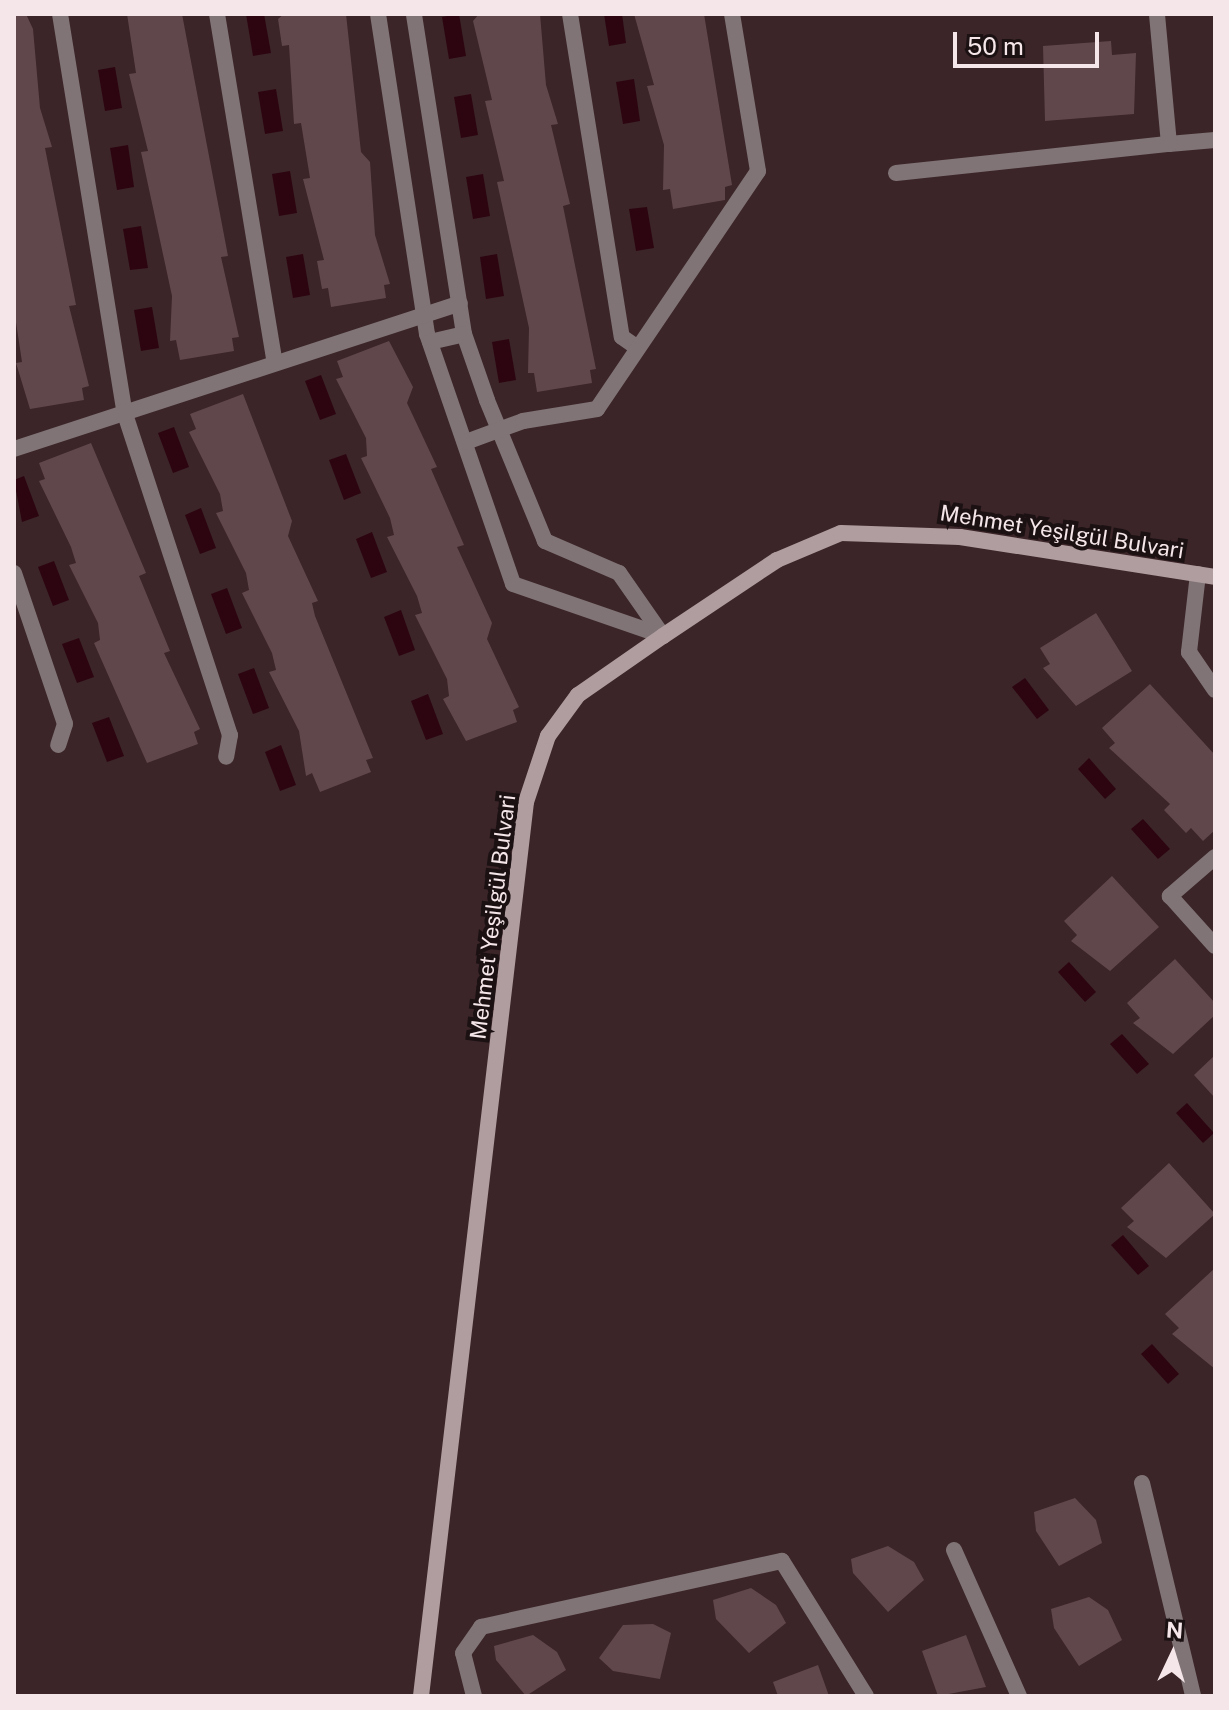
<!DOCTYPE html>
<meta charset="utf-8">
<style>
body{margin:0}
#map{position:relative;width:1229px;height:1710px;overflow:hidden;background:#3b2529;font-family:"Public Sans",sans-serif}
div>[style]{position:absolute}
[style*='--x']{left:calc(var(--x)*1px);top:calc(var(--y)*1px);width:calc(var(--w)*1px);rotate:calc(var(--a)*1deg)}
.water>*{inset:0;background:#2d0511}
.building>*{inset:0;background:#60474c}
.minor>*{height:16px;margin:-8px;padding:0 8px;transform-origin:8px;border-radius:8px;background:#807476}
.tertiary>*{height:16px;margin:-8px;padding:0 8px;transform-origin:8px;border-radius:8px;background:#807476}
.secondary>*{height:16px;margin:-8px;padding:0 8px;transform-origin:8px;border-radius:8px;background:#b09da0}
span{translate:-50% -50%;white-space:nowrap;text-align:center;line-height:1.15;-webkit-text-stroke:8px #1b1113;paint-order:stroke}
.street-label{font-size:22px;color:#f5e6e9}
.frame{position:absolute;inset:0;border:16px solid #f5e6e9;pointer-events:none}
.north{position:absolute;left:1133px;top:1614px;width:80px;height:80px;-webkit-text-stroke:6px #1b1113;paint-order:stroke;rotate:4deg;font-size:22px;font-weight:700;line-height:32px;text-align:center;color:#f5e6e9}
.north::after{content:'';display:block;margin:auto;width:28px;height:36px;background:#f5e6e9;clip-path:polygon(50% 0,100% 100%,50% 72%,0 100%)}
.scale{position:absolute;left:953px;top:32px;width:146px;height:36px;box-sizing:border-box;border:4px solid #f5e6e9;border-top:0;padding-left:10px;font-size:24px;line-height:28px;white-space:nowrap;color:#f5e6e9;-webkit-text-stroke:6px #1b1113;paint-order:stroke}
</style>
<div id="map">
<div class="water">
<i style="clip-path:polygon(246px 14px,264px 14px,271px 53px,253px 56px)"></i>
<i style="clip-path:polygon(459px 14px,466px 56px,449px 59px,442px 17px)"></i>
<i style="clip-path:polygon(604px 14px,622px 14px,626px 43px,609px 46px)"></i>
<i style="clip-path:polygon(115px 67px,122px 108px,105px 111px,98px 70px)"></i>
<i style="clip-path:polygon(634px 79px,640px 121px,623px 124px,616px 82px)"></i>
<i style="clip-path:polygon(276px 89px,283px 131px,265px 134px,258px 92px)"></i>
<i style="clip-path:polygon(471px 94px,478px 135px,461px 138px,454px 97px)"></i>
<i style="clip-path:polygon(128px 145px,134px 187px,117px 190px,110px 148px)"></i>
<i style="clip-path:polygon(290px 171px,297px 213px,279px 216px,272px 174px)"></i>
<i style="clip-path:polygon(483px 174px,490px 216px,473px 219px,466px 177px)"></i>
<i style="clip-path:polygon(647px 207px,654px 248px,636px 251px,629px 209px)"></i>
<i style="clip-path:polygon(141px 226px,148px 268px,130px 270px,123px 229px)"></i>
<i style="clip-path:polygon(303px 254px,310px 295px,293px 298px,286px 257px)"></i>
<i style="clip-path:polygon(497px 254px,504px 296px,486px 299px,480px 257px)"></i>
<i style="clip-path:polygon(152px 307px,159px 348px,141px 351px,134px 310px)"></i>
<i style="clip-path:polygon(509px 339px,516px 380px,499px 383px,492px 342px)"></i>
<i style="clip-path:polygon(321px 375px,336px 414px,320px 420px,305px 381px)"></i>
<i style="clip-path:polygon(174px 427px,189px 467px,173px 473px,158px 433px)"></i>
<i style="clip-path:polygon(346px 454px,361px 493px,344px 500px,329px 460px)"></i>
<i style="clip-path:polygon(24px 476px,39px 516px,22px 522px,14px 480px)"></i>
<i style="clip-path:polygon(201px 508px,216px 548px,200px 554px,185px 515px)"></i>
<i style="clip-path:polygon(372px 532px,387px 572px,371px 578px,356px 539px)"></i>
<i style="clip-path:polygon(54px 561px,69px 600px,53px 606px,38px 567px)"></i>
<i style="clip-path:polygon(227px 588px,242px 628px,226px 634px,211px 594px)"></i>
<i style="clip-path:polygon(401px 610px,415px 650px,399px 656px,384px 617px)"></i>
<i style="clip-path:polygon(79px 638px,94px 677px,77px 683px,62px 644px)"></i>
<i style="clip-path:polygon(254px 668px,269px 708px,253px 714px,238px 674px)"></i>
<i style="clip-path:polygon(1025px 678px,1049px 710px,1037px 719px,1012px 687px)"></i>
<i style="clip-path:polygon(428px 694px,443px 734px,426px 740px,411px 701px)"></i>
<i style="clip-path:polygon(109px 717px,124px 756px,107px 762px,92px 723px)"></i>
<i style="clip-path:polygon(281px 745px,296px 785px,280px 791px,265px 752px)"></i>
<i style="clip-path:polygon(1089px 758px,1116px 789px,1105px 799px,1078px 769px)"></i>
<i style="clip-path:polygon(1143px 819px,1170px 849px,1158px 859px,1131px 829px)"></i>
<i style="clip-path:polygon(1069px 962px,1096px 992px,1085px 1002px,1058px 972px)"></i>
<i style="clip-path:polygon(1122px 1034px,1149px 1064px,1137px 1074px,1110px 1044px)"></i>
<i style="clip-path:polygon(1187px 1103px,1214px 1133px,1203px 1143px,1176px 1113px)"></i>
<i style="clip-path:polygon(1123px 1235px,1149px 1266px,1138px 1275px,1111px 1245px)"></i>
<i style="clip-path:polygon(1152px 1344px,1179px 1374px,1168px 1384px,1141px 1354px)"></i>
</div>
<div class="building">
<i style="clip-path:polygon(14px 14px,26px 14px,33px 29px,40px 108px,52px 147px,45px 148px,76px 305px,69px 306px,89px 386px,82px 388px,84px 400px,30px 409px,16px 363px,22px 362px,14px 309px)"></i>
<i style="clip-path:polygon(127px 14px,182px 14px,228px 256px,221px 257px,239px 337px,232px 338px,234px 351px,180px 360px,176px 340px,170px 341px,172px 296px,141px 152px,148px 151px,129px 74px,136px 73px)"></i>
<i style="clip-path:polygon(284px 14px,346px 14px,361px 152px,370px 162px,375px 235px,390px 284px,384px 285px,386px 298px,331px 307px,328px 288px,322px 289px,317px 261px,324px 260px,303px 179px,310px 178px,301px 123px,294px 124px,289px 45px,282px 46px,278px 19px)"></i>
<i style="clip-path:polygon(479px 14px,540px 14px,546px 85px,558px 124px,551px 125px,570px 204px,563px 206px,596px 369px,590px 370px,592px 383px,537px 392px,534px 373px,528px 373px,529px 328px,497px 182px,504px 181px,485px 101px,492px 100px,473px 21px)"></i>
<i style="clip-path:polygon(634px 14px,704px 14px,732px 185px,725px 187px,725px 200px,673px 209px,670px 189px,663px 190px,664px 145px,647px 86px,654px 85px)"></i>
<i style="clip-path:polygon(1111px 41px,1112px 55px,1136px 53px,1134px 114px,1045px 121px,1043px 46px)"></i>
<i style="clip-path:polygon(389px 341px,413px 387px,407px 403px,437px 467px,431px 469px,464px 545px,457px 547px,492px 623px,487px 639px,519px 707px,513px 710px,517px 722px,466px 741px,443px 699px,449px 696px,447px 679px,415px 615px,422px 613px,417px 596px,387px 537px,394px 535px,390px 518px,361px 458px,367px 456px,366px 438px,336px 379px,343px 377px,337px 361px)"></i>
<i style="clip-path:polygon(243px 394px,292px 521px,288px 536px,318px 601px,312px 603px,315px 616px,373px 758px,366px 760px,371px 772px,320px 792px,312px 773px,306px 776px,299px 731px,269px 672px,276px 670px,272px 653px,242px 593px,249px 590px,246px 573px,216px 513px,223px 511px,220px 494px,189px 432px,196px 429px,190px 414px)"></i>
<i style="clip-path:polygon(91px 443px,146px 573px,139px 576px,170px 651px,164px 653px,200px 729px,194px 732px,198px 744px,147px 763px,94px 643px,100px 640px,98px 623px,69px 565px,76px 563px,71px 547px,39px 481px,45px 479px,39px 463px)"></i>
<i style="clip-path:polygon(1096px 613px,1132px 671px,1076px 706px,1043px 668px,1050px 664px,1040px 648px)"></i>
<i style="clip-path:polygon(1150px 684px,1215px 755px,1215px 830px,1203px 841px,1191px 828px,1186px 833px,1164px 810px,1170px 804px,1109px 748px,1115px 743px,1102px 728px)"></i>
<i style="clip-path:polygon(1112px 876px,1159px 927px,1110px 971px,1071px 941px,1077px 935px,1064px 921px)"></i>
<i style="clip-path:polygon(1175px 959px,1215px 1003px,1215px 1015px,1173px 1054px,1133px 1023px,1140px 1018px,1127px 1003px)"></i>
<i style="clip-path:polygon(1215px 1055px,1215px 1098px,1194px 1075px)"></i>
<i style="clip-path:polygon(1169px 1163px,1215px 1214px,1166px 1258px,1127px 1227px,1134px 1221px,1121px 1208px)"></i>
<i style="clip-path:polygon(1215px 1268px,1215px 1369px,1172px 1334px,1179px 1328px,1165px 1314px)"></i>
<i style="clip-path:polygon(1075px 1498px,1096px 1520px,1102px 1543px,1059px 1566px,1036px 1531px,1034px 1512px)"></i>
<i style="clip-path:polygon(888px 1546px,914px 1562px,924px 1580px,888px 1612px,853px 1573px,851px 1559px)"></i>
<i style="clip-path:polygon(751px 1588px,776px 1605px,786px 1623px,749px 1653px,716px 1619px,713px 1600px)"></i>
<i style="clip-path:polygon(1089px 1597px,1108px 1610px,1122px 1640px,1079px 1666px,1054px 1628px,1051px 1609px)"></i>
<i style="clip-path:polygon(653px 1624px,671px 1633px,660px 1679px,613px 1671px,599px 1658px,623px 1625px)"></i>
<i style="clip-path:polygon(533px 1635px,557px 1652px,566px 1670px,526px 1696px,496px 1660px,494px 1646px)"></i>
<i style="clip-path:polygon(966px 1635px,986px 1687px,938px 1696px,922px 1651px)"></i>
<i style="clip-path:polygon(818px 1665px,829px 1696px,778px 1696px,773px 1682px)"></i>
</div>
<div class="minor">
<i style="--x:60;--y:14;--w:402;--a:80.8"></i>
<i style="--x:124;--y:411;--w:341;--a:71.9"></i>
<i style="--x:230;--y:735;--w:22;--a:100"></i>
<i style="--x:217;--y:14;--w:350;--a:80.6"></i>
<i style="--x:378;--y:14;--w:324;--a:81.3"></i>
<i style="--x:427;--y:334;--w:264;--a:71"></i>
<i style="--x:513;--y:584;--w:159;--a:19.1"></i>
<i style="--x:663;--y:636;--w:77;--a:-124.9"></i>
<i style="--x:619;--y:573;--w:81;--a:-156.6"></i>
<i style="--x:545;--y:541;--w:152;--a:-112.4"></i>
<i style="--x:487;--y:400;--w:70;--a:-109.2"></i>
<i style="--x:464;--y:334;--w:324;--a:-98.9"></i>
<i style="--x:570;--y:14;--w:327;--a:80.9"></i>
<i style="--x:622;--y:337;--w:19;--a:35"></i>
<i style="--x:1169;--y:144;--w:46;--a:-5"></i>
<i style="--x:896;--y:173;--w:275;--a:-6.1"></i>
<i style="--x:1169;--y:144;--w:131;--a:-95.3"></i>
<i style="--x:430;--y:342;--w:35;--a:-13"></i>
<i style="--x:466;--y:442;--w:61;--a:-20.2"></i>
<i style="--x:523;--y:421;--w:75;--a:-9.2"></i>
<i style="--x:597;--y:409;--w:287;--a:-55.9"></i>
<i style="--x:758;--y:171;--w:159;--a:-99.4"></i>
<i style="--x:14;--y:449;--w:469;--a:-18.1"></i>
<i style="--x:14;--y:573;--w:159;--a:71.3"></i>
<i style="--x:65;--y:724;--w:22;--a:108"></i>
<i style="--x:1198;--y:574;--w:79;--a:96.6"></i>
<i style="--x:1189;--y:652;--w:46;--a:55.6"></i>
<i style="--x:1215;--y:857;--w:60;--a:139.1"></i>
<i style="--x:1170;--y:896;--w:67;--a:48"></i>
<i style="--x:1142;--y:1483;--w:219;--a:76.5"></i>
<i style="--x:474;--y:1696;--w:44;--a:-104.3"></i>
<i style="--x:463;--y:1653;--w:32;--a:-55"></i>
<i style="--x:481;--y:1627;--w:308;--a:-12.4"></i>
<i style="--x:782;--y:1561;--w:159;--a:58.1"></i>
</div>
<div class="tertiary">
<i style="--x:954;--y:1550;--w:160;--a:66"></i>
</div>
<div class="secondary">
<i style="--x:421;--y:1696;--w:900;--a:-83.3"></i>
<i style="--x:526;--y:802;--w:70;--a:-71.6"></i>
<i style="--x:548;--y:736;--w:51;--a:-53.8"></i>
<i style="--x:578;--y:695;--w:103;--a:-34.8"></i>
<i style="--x:663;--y:636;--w:137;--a:-33.7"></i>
<i style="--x:777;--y:560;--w:69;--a:-22.9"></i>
<i style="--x:841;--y:533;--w:119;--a:1.9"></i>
<i style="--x:960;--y:537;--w:258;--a:8.9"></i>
</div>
<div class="street-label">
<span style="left:1062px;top:532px;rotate:9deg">Mehmet Yeşilgül Bulvari</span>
<span style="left:493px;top:917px;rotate:-83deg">Mehmet Yeşilgül Bulvari</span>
</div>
<div class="frame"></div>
<div class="north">N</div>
<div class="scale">50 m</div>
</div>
